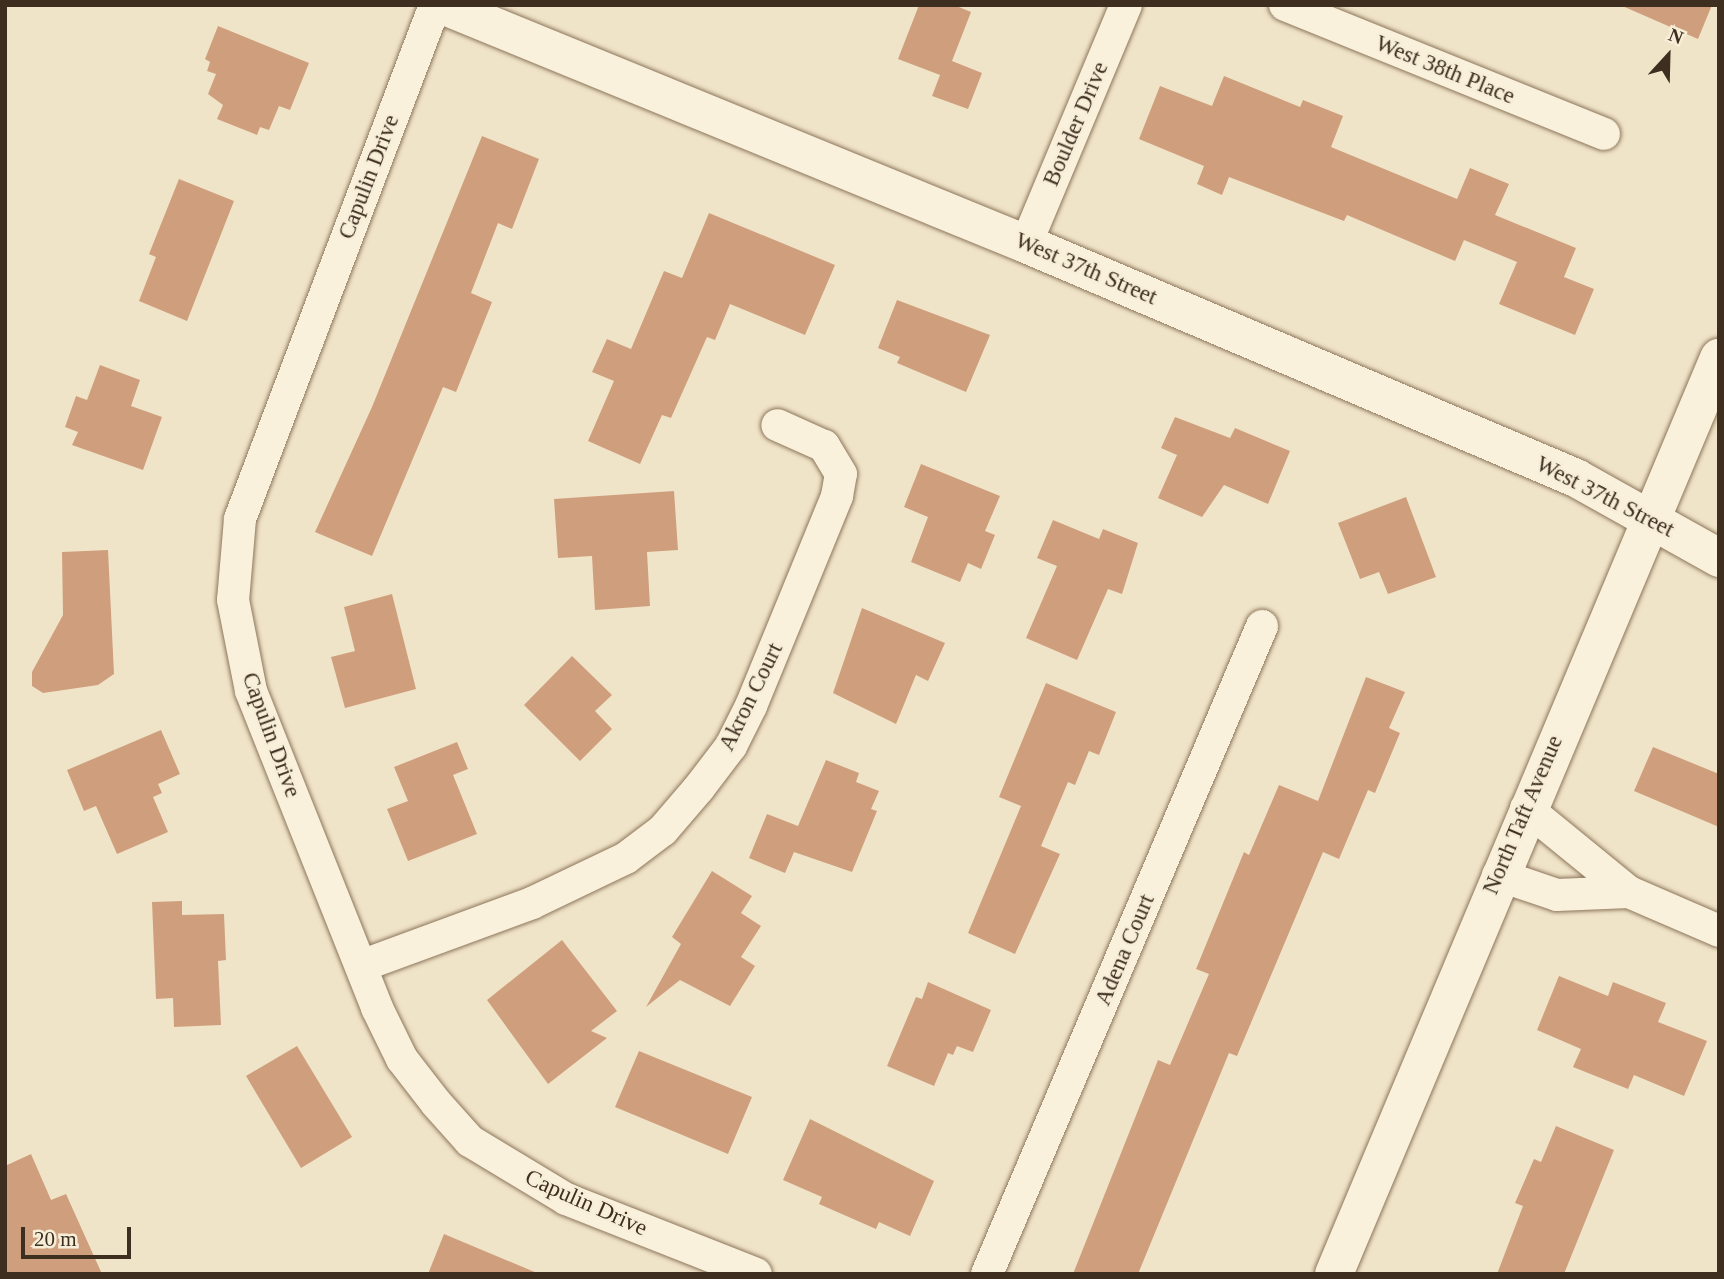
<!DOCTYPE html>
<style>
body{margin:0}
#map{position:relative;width:1724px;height:1279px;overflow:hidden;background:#f0e4c8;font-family:Georgia,serif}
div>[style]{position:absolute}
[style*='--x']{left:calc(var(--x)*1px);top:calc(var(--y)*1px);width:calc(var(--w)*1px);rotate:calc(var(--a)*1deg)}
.building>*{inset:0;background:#cf9f7d}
.roads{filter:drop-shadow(0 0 2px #8d765c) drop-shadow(0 0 2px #8d765c)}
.street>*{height:32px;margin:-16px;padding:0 16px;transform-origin:16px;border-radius:16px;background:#faf1dc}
.secondary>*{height:38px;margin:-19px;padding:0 19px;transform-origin:19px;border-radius:19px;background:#faf1dc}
span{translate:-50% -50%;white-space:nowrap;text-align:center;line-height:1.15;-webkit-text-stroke:5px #f7eed8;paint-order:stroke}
.street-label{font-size:23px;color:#3d2e20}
.frame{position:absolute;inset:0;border:7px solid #3d2e20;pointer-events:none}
.north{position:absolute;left:1633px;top:21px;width:70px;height:70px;-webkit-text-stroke:5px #f7eed8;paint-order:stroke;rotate:22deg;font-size:19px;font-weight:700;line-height:28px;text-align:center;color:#3d2e20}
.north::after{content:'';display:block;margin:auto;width:24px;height:32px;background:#3d2e20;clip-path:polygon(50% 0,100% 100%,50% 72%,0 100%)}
.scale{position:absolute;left:21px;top:1227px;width:110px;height:32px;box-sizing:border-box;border:4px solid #3d2e20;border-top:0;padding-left:9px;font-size:21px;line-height:24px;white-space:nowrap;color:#3d2e20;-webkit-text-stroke:5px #f7eed8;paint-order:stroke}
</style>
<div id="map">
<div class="building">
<i style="clip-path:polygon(919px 5px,954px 5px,971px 12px,952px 61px,982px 73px,968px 109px,932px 96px,940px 75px,898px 59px)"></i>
<i style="clip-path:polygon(1620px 5px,1712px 5px,1698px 39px)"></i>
<i style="clip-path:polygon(218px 26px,309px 63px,290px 110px,279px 106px,269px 130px,260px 127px,257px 135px,217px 119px,223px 105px,208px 94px,216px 74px,207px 71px,210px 62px,205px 59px)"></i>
<i style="clip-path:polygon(1224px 76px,1300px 107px,1303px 100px,1343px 116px,1331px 147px,1457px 199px,1470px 168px,1509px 184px,1495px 215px,1576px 248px,1564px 277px,1594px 289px,1575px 335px,1499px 304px,1517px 262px,1464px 240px,1455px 261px,1347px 215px,1344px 221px,1229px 177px,1222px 195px,1197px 184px,1204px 166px,1139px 139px,1160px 86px,1212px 106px)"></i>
<i style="clip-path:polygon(482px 136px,539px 159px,512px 229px,498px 223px,471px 293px,492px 302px,456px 392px,443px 387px,372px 556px,315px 532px,372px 407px)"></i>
<i style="clip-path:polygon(179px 179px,234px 201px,187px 321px,139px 301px,156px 257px,149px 254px)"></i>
<i style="clip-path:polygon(709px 213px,835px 265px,805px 335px,730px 304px,715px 340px,707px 337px,671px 418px,662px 415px,640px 464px,588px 441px,614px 381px,592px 372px,607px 339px,631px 349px,664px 271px,682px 278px)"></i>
<i style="clip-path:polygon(897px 300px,990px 335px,966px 392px,897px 363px,900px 357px,878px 348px)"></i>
<i style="clip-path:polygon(100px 365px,140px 380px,131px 406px,162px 417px,143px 470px,72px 445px,78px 432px,65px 427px,76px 396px,87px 400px)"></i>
<i style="clip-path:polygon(1175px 417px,1230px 438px,1235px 428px,1290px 451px,1268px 504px,1224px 485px,1202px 517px,1158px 498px,1177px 455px,1161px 448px)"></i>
<i style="clip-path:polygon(921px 464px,1000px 496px,985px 531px,995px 535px,981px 569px,968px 563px,960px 582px,911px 562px,928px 517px,904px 507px)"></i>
<i style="clip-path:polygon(674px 491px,678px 550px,647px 552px,650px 606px,595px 610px,592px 556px,558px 558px,554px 499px)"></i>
<i style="clip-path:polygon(1406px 497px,1436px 577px,1388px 594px,1379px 572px,1360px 579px,1338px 523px)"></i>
<i style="clip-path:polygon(1053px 520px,1099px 539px,1103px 529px,1138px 543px,1122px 594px,1108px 589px,1077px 660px,1026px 638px,1057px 566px,1037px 558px)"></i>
<i style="clip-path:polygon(108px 550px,114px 674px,98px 685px,43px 693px,32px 686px,32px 672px,63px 615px,62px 552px)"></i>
<i style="clip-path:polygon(392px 594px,416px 689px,345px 708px,331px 657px,355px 651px,344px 607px)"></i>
<i style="clip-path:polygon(862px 608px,945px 643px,928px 681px,916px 675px,896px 724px,833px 693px)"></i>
<i style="clip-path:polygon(572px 656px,612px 695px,595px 711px,612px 729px,580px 761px,524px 705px)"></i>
<i style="clip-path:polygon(1366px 677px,1405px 692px,1389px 728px,1400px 733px,1375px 793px,1368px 790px,1339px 859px,1323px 852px,1237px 1056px,1229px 1053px,1138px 1274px,1073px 1274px,1158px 1060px,1170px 1065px,1209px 974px,1196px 969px,1244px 852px,1249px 855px,1279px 785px,1318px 801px)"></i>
<i style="clip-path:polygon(1046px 683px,1116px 712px,1099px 755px,1089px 751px,1075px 785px,1068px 782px,1041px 846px,1060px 854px,1015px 954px,968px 933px,1021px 806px,999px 797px)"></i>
<i style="clip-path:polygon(161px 730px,180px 774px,158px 784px,162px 793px,153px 797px,168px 832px,117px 854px,96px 806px,84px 811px,67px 770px)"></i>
<i style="clip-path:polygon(457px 742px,468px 769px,453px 775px,477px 834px,408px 861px,387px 809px,408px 801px,394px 767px)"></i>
<i style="clip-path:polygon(1653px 747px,1719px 774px,1719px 827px,1634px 791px)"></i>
<i style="clip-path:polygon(826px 760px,859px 773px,856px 782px,879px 791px,871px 809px,877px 811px,852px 872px,794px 852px,785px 873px,749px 858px,767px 814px,798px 826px)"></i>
<i style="clip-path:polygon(712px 871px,752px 896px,741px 913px,761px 926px,741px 957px,755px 966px,730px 1006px,680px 980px,646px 1007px,681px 944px,672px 937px)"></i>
<i style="clip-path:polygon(182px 901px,182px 915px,224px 914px,226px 960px,218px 961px,221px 1025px,174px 1027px,173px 998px,156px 999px,152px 902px)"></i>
<i style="clip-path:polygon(562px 940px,617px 1011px,591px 1031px,607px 1038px,548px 1084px,487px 1000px)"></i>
<i style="clip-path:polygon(1559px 976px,1608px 996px,1613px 982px,1666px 1003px,1658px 1022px,1707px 1041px,1684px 1096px,1634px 1075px,1628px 1089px,1573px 1067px,1581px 1049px,1537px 1030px)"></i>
<i style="clip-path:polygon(928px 982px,991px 1010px,973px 1052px,957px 1046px,953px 1055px,948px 1053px,934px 1086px,887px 1066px,916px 997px,922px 999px)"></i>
<i style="clip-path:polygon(297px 1046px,352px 1137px,301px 1168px,246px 1076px)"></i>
<i style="clip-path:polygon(639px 1051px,752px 1097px,728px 1154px,615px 1107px)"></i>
<i style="clip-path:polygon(810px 1119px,934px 1181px,910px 1236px,879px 1222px,876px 1229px,819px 1204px,822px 1197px,783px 1180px)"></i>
<i style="clip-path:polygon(1556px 1126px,1614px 1150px,1564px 1274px,1497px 1274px,1523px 1206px,1515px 1203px,1534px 1159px,1541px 1162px)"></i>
<i style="clip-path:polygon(31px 1154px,51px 1200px,66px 1194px,102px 1274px,5px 1274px,5px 1166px)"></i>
<i style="clip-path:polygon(444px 1234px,537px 1273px,537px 1274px,428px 1274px)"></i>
</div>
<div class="roads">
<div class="street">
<i style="--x:435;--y:5;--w:550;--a:110.78"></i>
<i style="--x:240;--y:519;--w:81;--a:94.9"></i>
<i style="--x:233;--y:600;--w:93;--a:78.8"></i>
<i style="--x:251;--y:691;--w:341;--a:68.3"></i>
<i style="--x:377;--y:1008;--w:57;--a:63.9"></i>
<i style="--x:402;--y:1059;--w:56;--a:52.3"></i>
<i style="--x:436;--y:1103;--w:51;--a:48.2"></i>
<i style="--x:470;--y:1141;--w:112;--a:31.1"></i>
<i style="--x:566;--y:1199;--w:204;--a:21.5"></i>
<i style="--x:1285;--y:5;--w:344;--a:22"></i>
<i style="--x:1026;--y:244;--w:259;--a:-67.3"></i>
<i style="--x:1526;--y:808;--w:133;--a:39.2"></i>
<i style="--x:1629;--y:892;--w:98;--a:23.4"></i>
<i style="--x:1498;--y:875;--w:62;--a:18.7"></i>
<i style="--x:1557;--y:895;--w:72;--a:-2.4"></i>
<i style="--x:361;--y:966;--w:182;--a:-20.2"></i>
<i style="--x:532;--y:903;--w:104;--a:-25.6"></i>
<i style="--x:626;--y:858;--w:46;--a:-37.1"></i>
<i style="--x:663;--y:830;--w:55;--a:-49.4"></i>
<i style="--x:699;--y:788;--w:53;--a:-52.7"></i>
<i style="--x:731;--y:746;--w:45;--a:-63.4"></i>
<i style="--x:751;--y:706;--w:227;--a:-67.7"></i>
<i style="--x:837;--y:496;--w:22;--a:-80"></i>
<i style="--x:841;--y:474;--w:33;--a:-121"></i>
<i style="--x:824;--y:446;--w:51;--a:-155.9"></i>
<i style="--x:987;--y:1274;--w:704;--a:-67"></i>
</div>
<div class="secondary">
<i style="--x:442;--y:5;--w:631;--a:22.26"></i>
<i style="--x:1026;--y:244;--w:598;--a:23.05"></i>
<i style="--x:1576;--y:478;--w:164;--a:29.2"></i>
<i style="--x:1334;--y:1274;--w:994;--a:-67.2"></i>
</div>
</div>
<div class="street-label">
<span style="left:1445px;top:70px;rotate:22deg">West 38th Place</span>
<span style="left:1076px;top:124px;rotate:-67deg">Boulder Drive</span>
<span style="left:369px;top:177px;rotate:-69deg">Capulin Drive</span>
<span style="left:1086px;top:269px;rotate:23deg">West 37th Street</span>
<span style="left:1605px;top:497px;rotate:27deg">West 37th Street</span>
<span style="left:751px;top:697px;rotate:-64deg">Akron Court</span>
<span style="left:271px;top:735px;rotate:70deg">Capulin Drive</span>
<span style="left:1523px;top:815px;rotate:-67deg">North Taft Avenue</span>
<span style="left:1125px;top:950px;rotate:-67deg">Adena Court</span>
<span style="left:586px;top:1203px;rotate:24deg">Capulin Drive</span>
</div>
<div class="frame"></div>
<div class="north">N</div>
<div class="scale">20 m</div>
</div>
